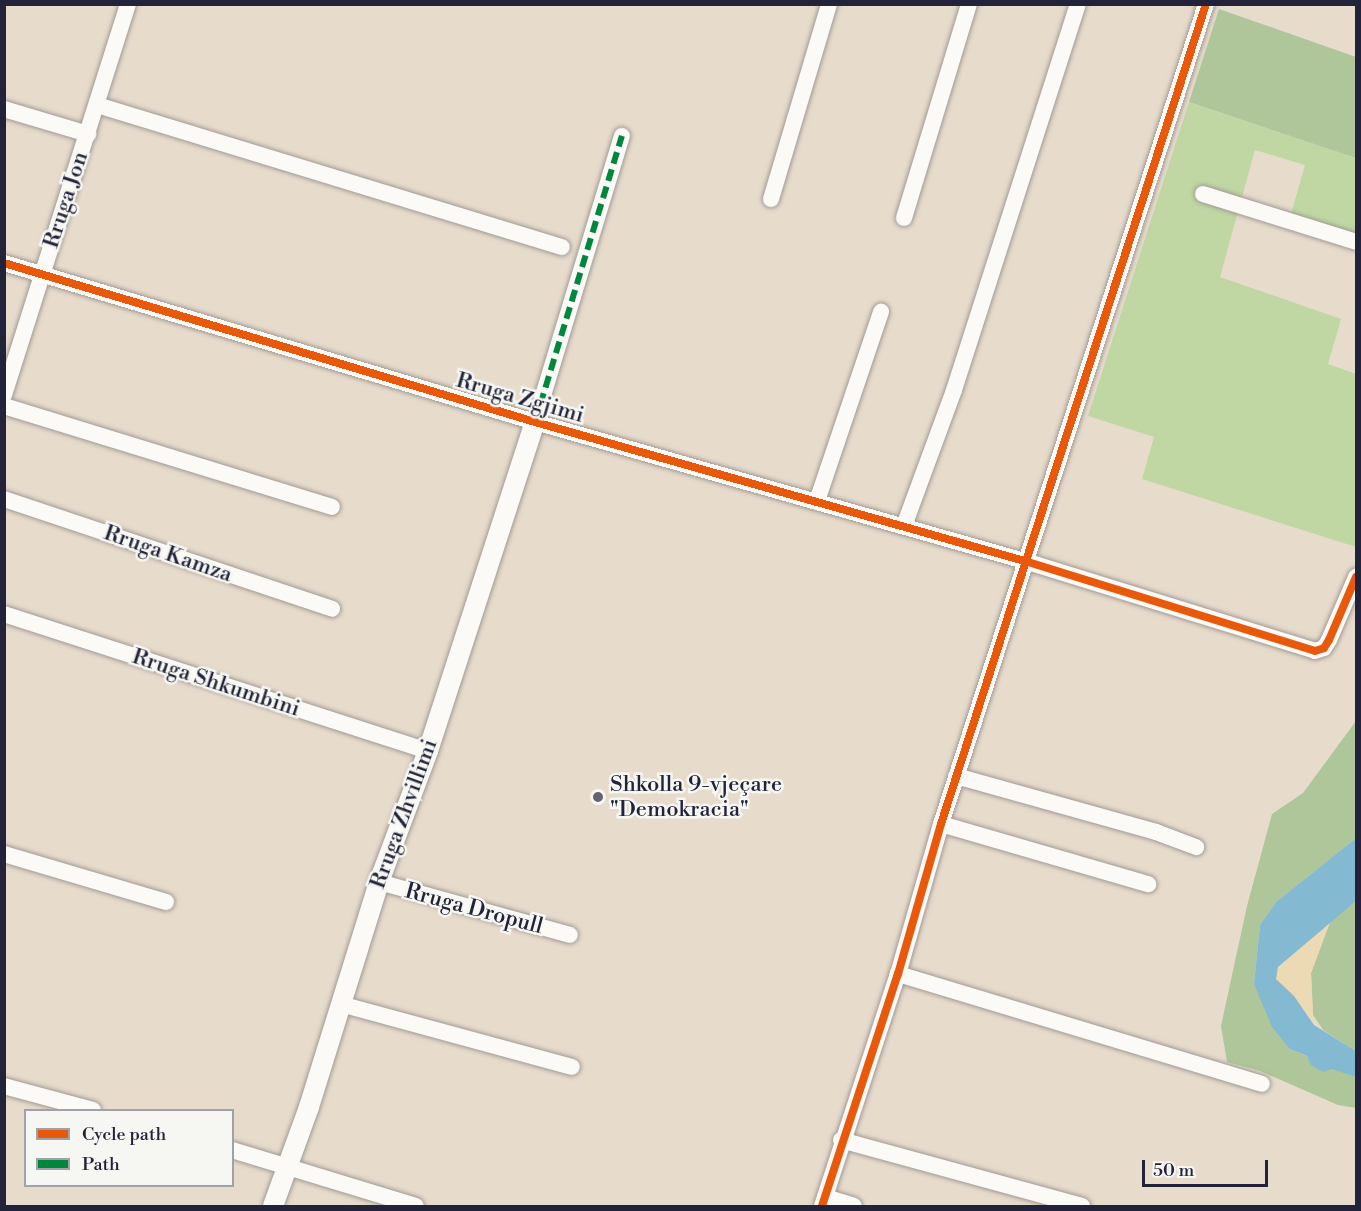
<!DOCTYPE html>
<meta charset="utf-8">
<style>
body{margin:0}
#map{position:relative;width:1361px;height:1211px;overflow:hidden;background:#e7dbcc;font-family:"Libre Bodoni",serif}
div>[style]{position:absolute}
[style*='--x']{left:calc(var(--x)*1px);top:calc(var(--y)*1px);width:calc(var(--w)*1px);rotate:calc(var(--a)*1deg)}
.green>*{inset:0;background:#c0d7a4}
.forest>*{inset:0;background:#aec69a}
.sand>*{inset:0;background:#ebdab3}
.water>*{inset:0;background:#84b9d2}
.roads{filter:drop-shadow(0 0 2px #a19b95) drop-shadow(0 0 2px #a19b95)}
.minor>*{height:16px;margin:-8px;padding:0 8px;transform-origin:8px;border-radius:8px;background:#fbfaf7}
.tertiary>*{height:20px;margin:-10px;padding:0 10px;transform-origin:10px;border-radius:10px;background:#fbfaf7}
.quiet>*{height:6px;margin-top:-3px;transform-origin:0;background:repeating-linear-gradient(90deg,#00873e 0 12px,transparent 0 18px)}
.cycleway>*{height:8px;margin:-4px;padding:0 4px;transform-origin:4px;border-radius:4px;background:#e8590c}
.dots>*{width:16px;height:16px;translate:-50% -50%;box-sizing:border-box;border:3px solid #f6f6f2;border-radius:50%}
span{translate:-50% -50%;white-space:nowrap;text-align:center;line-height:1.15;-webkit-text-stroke:5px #f6f6f2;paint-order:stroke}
.street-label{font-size:22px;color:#22223b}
.poi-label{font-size:22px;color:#22223b}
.left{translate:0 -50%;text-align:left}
.frame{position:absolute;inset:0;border:6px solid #22223b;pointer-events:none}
.legend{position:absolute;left:24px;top:1109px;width:210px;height:78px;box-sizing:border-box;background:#f6f6f2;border:2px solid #a1a1a9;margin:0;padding:8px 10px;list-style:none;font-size:18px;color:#22223b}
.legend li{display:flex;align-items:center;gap:12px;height:30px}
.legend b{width:30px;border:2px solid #a1a1a9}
.scale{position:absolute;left:1142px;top:1160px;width:126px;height:27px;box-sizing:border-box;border:3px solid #22223b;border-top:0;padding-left:8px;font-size:18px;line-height:21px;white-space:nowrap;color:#22223b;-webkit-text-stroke:4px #f6f6f2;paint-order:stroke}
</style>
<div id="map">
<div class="green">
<i style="clip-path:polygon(1189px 102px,1356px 158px,1356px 234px,1291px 214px,1305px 165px,1255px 150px,1220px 277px,1341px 319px,1328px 364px,1356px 374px,1356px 547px,1142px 479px,1154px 437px,1088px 416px)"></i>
</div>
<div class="forest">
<i style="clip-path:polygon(1219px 9px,1356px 57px,1356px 158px,1189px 102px)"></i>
<i style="clip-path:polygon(1356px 721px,1356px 838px,1276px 902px,1260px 925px,1254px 984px,1290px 1049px,1356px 1077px,1356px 1108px,1338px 1105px,1260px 1071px,1227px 1062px,1221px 1026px,1247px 906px,1272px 814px,1303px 793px)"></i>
<i style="clip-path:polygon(1356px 901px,1356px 1051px,1323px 1030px,1313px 1015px,1311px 973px,1330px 922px)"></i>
</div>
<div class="sand">
<i style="clip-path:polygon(1330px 922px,1311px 973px,1313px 1015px,1323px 1030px,1276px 979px,1278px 967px)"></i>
</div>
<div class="water">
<i style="clip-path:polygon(1356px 838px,1356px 901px,1278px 967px,1276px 979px,1294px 996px,1314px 1025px,1356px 1051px,1356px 1077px,1332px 1069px,1323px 1072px,1311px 1065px,1307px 1056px,1290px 1049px,1272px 1027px,1254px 984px,1260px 925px,1276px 902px)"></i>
</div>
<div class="roads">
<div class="minor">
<i style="--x:97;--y:105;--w:486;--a:17"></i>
<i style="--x:4;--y:109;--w:88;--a:16.6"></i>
<i style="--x:1203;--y:194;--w:160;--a:17.4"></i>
<i style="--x:771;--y:199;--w:203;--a:-73.4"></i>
<i style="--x:904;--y:218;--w:224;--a:-73.1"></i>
<i style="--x:4;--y:263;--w:554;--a:16.67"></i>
<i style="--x:535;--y:422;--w:512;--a:15.85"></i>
<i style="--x:1028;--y:562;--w:300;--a:17.2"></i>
<i style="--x:1315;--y:651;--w:9;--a:-18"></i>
<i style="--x:1324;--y:648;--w:9;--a:-58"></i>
<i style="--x:1329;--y:640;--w:69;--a:-66.8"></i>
<i style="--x:4;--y:395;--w:410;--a:-72.4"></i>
<i style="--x:4;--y:406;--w:343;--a:17.1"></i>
<i style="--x:535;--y:422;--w:299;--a:-73.1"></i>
<i style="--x:4;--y:499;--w:346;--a:18.5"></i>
<i style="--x:817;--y:501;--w:200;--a:-71.3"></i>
<i style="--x:904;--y:526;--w:145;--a:-69.8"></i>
<i style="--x:954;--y:390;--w:405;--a:-72.2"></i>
<i style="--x:4;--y:614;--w:446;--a:17.9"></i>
<i style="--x:956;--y:776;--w:208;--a:15.6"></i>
<i style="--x:1156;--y:832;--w:43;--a:20.6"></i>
<i style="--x:941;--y:824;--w:216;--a:16.2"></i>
<i style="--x:4;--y:854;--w:169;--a:16.5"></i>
<i style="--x:379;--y:882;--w:198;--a:15.5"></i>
<i style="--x:898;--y:974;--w:380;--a:16.8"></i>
<i style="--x:344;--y:1005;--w:236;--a:15.2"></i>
<i style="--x:4;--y:1086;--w:92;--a:15.1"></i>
<i style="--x:841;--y:1140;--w:250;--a:15.3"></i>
<i style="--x:232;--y:1150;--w:192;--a:16.9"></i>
<i style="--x:825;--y:1197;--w:30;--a:17"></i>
<i style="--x:822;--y:1206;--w:244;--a:-71.9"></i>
<i style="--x:898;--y:974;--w:156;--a:-74"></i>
<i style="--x:941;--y:824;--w:862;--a:-72.09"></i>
</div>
<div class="tertiary">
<i style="--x:273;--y:1206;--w:105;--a:-70"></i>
<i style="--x:309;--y:1107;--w:236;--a:-72.7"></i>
<i style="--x:379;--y:882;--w:140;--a:-69.5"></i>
<i style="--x:428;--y:751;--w:346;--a:-72"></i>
</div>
</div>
<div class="quiet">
<i style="--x:535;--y:422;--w:299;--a:-73.1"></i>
</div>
<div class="cycleway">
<i style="--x:4;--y:263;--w:554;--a:16.67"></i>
<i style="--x:535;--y:422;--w:512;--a:15.85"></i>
<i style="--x:1028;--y:562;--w:300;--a:17.2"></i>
<i style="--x:1315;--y:651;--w:9;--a:-18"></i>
<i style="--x:1324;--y:648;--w:9;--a:-58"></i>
<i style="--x:1329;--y:640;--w:69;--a:-66.8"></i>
<i style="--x:822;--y:1206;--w:244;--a:-71.9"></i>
<i style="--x:898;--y:974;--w:156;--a:-74"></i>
<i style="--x:941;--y:824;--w:862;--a:-72.09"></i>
</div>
<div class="dots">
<i style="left:598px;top:797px;background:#67636e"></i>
</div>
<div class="street-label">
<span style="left:66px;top:200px;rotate:-72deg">Rruga Jon</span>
<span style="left:520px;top:398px;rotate:16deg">Rruga Zgjimi</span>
<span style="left:168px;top:554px;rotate:19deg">Rruga Kamza</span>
<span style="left:216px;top:683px;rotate:18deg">Rruga Shkumbini</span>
<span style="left:404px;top:814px;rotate:-70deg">Rruga Zhvillimi</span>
<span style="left:474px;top:909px;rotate:15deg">Rruga Dropull</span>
</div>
<div class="poi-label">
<span class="left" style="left:610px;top:797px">Shkolla 9-vjeçare<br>"Demokracia"</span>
</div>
<div class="frame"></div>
<ul class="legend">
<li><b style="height:8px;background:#e8590c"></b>Cycle path</li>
<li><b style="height:8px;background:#00873e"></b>Path</li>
</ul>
<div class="scale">50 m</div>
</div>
